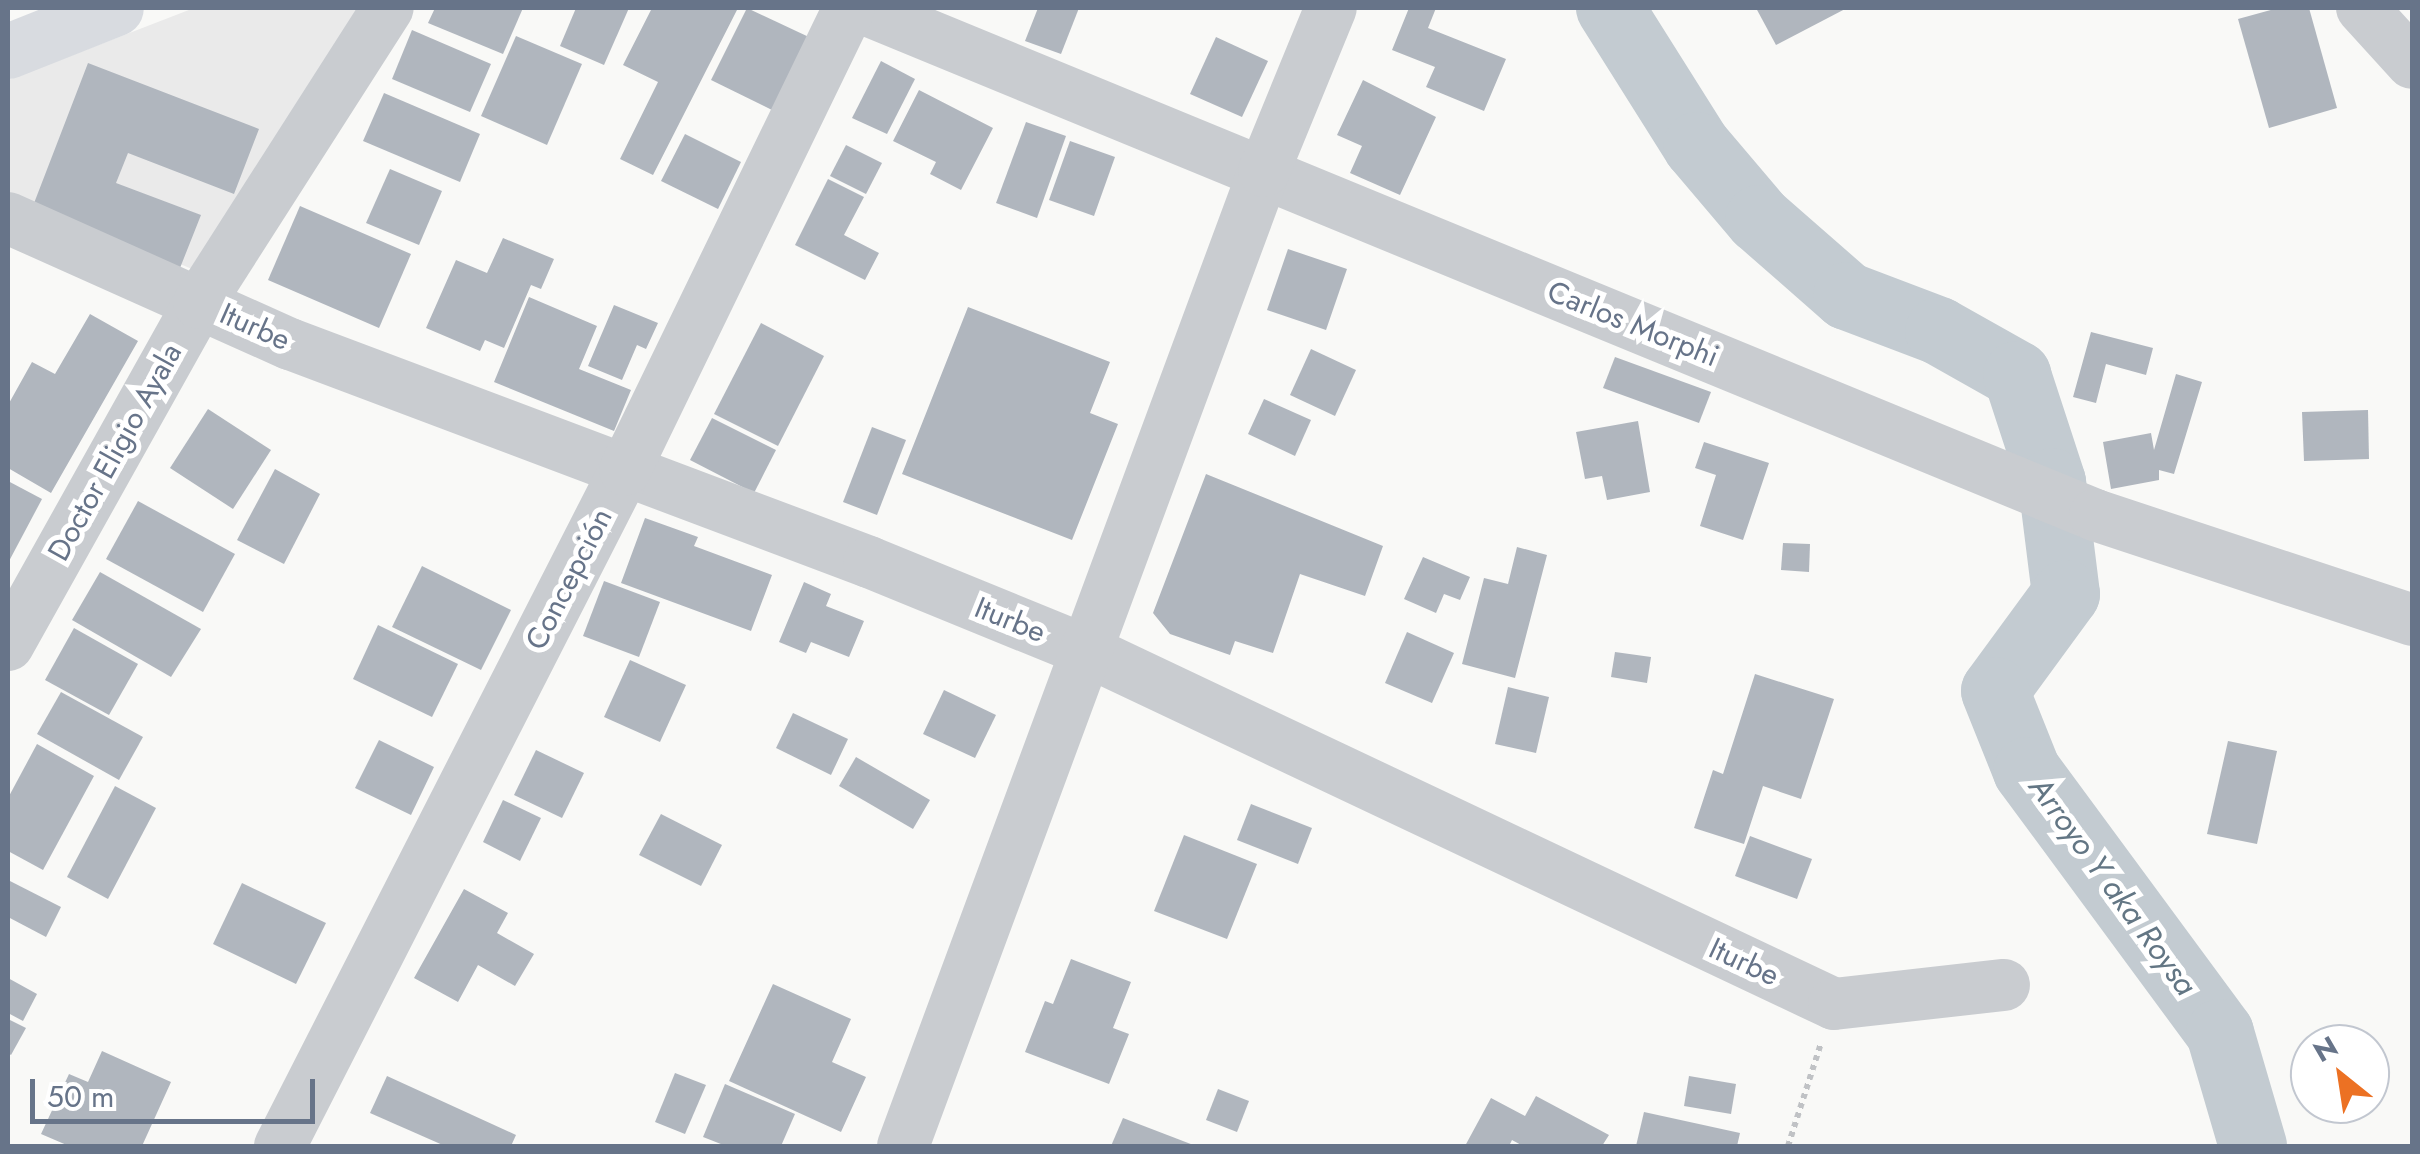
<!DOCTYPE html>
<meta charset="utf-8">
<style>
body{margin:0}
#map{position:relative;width:2420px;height:1154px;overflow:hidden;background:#f9f9f7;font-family:Jost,sans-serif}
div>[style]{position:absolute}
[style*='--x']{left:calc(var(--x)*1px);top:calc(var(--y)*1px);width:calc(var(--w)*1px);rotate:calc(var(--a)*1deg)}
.built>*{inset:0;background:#eaeaea}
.river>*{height:68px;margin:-34px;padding:0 34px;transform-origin:34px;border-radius:34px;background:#c3cbd1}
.building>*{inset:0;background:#b0b6be}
.path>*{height:6px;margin-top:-3px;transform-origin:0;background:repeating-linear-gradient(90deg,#c0c2c5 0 5px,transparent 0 10px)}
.minor>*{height:52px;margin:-26px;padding:0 26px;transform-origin:26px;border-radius:26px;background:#c9ccd0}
.major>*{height:55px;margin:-27.5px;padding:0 27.5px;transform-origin:27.5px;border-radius:27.5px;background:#d8dbe0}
span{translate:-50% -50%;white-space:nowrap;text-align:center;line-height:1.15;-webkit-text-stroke:10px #fff;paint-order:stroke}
.street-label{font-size:30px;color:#677489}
.water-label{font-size:32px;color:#637684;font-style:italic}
.frame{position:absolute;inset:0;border:10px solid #677489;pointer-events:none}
.north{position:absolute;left:2290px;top:1024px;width:100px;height:100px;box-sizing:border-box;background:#fff;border:2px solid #c2c7d0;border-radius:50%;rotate:330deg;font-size:28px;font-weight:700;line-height:40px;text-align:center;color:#677489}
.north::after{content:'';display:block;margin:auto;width:35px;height:45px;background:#ec7123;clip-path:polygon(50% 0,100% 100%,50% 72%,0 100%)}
.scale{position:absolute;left:30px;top:1079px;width:285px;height:45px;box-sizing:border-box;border:5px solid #677489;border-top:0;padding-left:12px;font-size:30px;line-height:35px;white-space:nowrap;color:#677489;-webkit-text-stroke:8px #fff;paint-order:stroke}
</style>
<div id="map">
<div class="built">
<i style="clip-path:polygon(194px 8px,361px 8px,192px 269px,8px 192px,8px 80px)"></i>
</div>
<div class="river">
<i style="--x:1610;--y:8;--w:163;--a:57.8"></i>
<i style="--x:1697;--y:146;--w:96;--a:49.7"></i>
<i style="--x:1759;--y:219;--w:117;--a:41.2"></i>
<i style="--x:1847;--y:296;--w:98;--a:20.8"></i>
<i style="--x:1939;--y:331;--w:90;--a:29.4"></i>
<i style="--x:2017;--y:375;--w:113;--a:71.9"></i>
<i style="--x:2052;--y:482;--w:113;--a:82.9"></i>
<i style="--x:2066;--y:594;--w:120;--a:126.2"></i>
<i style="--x:1995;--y:691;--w:86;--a:68.2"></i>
<i style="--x:2027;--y:771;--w:325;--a:53.6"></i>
<i style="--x:2220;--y:1033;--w:118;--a:73.7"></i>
</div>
<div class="building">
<i style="clip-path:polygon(435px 8px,523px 8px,503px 54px,428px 23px)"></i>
<i style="clip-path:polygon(576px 8px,629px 8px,604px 65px,560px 46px)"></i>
<i style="clip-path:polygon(652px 8px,738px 8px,653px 175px,620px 159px,658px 82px,623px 65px)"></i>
<i style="clip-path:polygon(747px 8px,811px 38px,774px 111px,711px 80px)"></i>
<i style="clip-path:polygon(1038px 8px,1079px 8px,1061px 54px,1025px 41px)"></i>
<i style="clip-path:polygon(1409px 8px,1436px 8px,1428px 28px,1506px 59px,1484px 111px,1426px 87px,1435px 67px,1392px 50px)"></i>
<i style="clip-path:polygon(1756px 8px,1847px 8px,1776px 45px)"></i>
<i style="clip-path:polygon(2278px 8px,2309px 8px,2337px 108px,2269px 128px,2238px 19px)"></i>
<i style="clip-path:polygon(412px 30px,491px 64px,470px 112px,392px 79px)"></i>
<i style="clip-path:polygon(516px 36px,582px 64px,547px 145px,481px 116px)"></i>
<i style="clip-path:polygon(1216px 37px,1268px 61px,1242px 117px,1190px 94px)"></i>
<i style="clip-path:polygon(881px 61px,915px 79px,887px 134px,852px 118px)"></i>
<i style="clip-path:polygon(88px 63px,259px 129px,234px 194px,128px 153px,116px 183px,201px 215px,180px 268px,31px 211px)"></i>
<i style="clip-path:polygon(1363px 80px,1436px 117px,1400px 195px,1350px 173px,1362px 146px,1337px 135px)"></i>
<i style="clip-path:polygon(919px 90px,993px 128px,961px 190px,930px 174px,936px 162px,893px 141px)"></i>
<i style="clip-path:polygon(384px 93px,480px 134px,460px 182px,363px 141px)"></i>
<i style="clip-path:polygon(1026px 122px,1066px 136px,1037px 218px,996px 203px)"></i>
<i style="clip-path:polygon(685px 134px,741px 162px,718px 209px,661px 181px)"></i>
<i style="clip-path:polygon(1070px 141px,1115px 157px,1094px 216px,1049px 200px)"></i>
<i style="clip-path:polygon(846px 145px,882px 163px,866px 194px,830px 176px)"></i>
<i style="clip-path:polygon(390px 169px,442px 191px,419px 245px,366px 223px)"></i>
<i style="clip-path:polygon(828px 179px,864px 197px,844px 235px,879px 253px,865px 280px,795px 245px)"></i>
<i style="clip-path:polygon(300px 206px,411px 254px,379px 328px,268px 280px)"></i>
<i style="clip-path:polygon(503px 238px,554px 259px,541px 289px,531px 285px,504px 348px,485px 340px,480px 351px,426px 328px,456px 260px,487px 273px)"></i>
<i style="clip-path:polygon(1288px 249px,1347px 269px,1326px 330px,1267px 310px)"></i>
<i style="clip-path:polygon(529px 297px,597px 326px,579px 369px,631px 390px,614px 431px,494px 382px)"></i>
<i style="clip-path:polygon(614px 305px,658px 323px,646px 349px,637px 345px,622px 380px,588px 366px)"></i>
<i style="clip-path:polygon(968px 307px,1110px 362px,1090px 413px,1118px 424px,1072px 540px,902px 474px)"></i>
<i style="clip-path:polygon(90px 314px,138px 341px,51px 493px,8px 468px,8px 405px,32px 362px,55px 374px)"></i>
<i style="clip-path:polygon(761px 323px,824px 356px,778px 446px,714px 414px)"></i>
<i style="clip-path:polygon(2091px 332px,2153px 348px,2146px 375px,2106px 364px,2096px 403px,2073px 397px)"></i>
<i style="clip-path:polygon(1311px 349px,1356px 370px,1335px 416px,1290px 395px)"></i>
<i style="clip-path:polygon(1615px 357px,1711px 392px,1699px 423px,1603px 388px)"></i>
<i style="clip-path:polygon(2176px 374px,2202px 382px,2174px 474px,2159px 470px,2159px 480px,2111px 489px,2103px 442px,2151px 433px,2154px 450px)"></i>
<i style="clip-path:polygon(1264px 399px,1311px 420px,1295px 456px,1248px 434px)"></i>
<i style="clip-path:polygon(208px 409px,271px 450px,233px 509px,170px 468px)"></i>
<i style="clip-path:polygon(2368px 410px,2369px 459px,2304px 461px,2302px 412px)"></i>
<i style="clip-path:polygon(712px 418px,776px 450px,754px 493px,690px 460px)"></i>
<i style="clip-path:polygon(1638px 421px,1650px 492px,1607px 500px,1602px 476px,1585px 479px,1576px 432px)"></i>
<i style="clip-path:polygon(872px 427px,906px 440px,877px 515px,843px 502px)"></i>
<i style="clip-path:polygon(1704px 442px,1769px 463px,1743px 540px,1700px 526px,1716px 475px,1695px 468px)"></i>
<i style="clip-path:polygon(275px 469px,320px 494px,284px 564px,237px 540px)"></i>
<i style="clip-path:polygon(1206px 474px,1383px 546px,1365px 596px,1300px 574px,1273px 653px,1235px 641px,1230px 655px,1170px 634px,1153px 613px)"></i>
<i style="clip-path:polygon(8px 481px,42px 499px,8px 563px)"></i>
<i style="clip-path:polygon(138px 501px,235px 554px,203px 612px,106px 559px)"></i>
<i style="clip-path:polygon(645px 518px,698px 537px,694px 546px,772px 575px,751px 631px,621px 583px)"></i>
<i style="clip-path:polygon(1783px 543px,1810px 544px,1809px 572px,1781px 570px)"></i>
<i style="clip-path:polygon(1517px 547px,1547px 555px,1515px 678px,1462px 664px,1484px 578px,1508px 584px)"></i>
<i style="clip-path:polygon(1423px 557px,1470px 577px,1460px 600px,1444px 594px,1436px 613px,1404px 599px)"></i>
<i style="clip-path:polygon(422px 566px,511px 610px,481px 670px,392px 627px)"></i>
<i style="clip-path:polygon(100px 572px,201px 629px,171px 677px,72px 620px)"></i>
<i style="clip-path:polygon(604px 581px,660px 602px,639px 657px,583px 636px)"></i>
<i style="clip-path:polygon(804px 582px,831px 594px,826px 606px,864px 621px,849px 657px,811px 642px,806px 653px,779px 642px)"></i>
<i style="clip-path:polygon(378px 625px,458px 664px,432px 717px,353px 679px)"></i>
<i style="clip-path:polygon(74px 628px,138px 664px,109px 715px,45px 680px)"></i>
<i style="clip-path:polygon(1407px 632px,1454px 653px,1432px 703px,1385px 683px)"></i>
<i style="clip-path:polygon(1615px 652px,1651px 657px,1647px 683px,1611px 677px)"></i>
<i style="clip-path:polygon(630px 660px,686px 685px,660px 742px,604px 717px)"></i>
<i style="clip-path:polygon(1755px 674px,1834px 699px,1801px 799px,1763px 786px,1744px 844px,1694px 828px,1713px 770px,1723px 774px)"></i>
<i style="clip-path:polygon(1508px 687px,1549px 697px,1536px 753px,1495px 744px)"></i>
<i style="clip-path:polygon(944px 690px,996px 715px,975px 758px,923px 734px)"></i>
<i style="clip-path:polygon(61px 692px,143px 737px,119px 780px,37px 734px)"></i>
<i style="clip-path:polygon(793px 713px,848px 739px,831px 775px,776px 748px)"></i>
<i style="clip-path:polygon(379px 740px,434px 767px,411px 815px,355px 788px)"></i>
<i style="clip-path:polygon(2228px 741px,2277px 751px,2257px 844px,2207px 834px)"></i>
<i style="clip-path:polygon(37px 744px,94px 776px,43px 870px,8px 851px,8px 798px)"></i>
<i style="clip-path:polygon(536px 750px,584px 773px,562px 818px,514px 795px)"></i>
<i style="clip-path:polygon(856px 757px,930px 800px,913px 829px,839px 786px)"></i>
<i style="clip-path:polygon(115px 786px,156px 808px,108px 899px,67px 877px)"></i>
<i style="clip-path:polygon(503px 800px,541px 818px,520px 861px,483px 842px)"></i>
<i style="clip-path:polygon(1251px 804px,1312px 828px,1298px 864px,1237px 840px)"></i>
<i style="clip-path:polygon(661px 814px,722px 845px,701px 886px,639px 855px)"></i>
<i style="clip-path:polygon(1184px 835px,1257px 864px,1227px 939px,1154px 911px)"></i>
<i style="clip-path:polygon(1750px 836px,1812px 859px,1797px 899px,1735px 876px)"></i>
<i style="clip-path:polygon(8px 880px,61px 907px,46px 937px,8px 917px)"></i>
<i style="clip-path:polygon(242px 883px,326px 923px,296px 984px,213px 944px)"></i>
<i style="clip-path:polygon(464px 889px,508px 913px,497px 933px,534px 954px,515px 986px,478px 965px,458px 1002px,414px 978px)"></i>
<i style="clip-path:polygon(1071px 959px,1131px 982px,1113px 1028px,1129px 1034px,1109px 1084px,1025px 1052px,1045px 1001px,1053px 1004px)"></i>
<i style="clip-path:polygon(8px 978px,37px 994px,23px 1021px,8px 1013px)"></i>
<i style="clip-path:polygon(773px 984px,851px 1019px,832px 1062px,866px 1077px,841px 1132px,729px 1081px)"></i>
<i style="clip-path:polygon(8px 1019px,26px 1028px,11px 1055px,8px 1053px)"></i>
<i style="clip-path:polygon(102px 1051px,171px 1082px,142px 1146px,69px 1146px,41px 1134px,69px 1074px,88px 1082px)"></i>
<i style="clip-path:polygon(675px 1073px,706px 1085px,685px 1134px,655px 1122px)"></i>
<i style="clip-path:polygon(387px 1076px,516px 1135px,511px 1146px,445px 1146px,370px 1113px)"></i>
<i style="clip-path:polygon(1689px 1076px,1736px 1084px,1731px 1114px,1684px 1106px)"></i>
<i style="clip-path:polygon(725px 1084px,795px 1114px,781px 1146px,726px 1146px,703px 1137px)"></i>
<i style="clip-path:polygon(1218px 1089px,1249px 1101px,1237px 1132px,1206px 1120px)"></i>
<i style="clip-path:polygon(1536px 1096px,1609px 1135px,1602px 1146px,1523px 1146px,1512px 1140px,1509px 1146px,1465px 1146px,1491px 1098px,1525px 1116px)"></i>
<i style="clip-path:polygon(1644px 1112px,1740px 1133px,1737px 1146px,1636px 1146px)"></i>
<i style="clip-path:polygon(1123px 1118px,1196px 1146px,1111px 1146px)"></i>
</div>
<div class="path">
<i style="--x:1788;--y:1146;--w:108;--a:-72.2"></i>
</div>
<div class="minor">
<i style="--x:862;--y:8;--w:1333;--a:22.35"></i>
<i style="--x:2095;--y:515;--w:334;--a:18.3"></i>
<i style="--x:2362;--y:8;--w:74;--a:47.7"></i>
<i style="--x:8;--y:218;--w:309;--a:24.1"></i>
<i style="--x:290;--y:344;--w:619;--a:20.63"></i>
<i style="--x:869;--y:562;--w:233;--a:22.2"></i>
<i style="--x:1085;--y:650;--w:828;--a:25.3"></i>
<i style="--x:1834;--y:1004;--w:171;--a:-6.4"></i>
<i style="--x:8;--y:645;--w:392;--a:-60.8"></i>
<i style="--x:199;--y:303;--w:350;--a:-57.4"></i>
<i style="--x:280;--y:1146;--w:759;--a:-62.96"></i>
<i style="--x:625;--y:470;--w:513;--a:-64.13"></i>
<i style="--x:903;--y:1146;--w:1040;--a:-69.68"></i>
<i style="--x:1264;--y:171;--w:176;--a:-67.7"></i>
</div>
<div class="major">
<i style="--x:8;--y:51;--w:116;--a:-21.7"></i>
</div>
<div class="street-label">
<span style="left:1633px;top:324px;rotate:22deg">Carlos Morphi</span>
<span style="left:255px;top:327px;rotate:24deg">Iturbe</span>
<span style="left:115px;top:452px;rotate:-61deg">Doctor Eligio Ayala</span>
<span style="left:569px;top:579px;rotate:-63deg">Concepción</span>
<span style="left:1010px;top:620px;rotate:22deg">Iturbe</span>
<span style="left:1744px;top:962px;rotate:25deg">Iturbe</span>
</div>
<div class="water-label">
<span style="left:2113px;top:886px;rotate:54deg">Arroyo Y aka Roysa</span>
</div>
<div class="frame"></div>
<div class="north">N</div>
<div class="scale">50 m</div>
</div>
